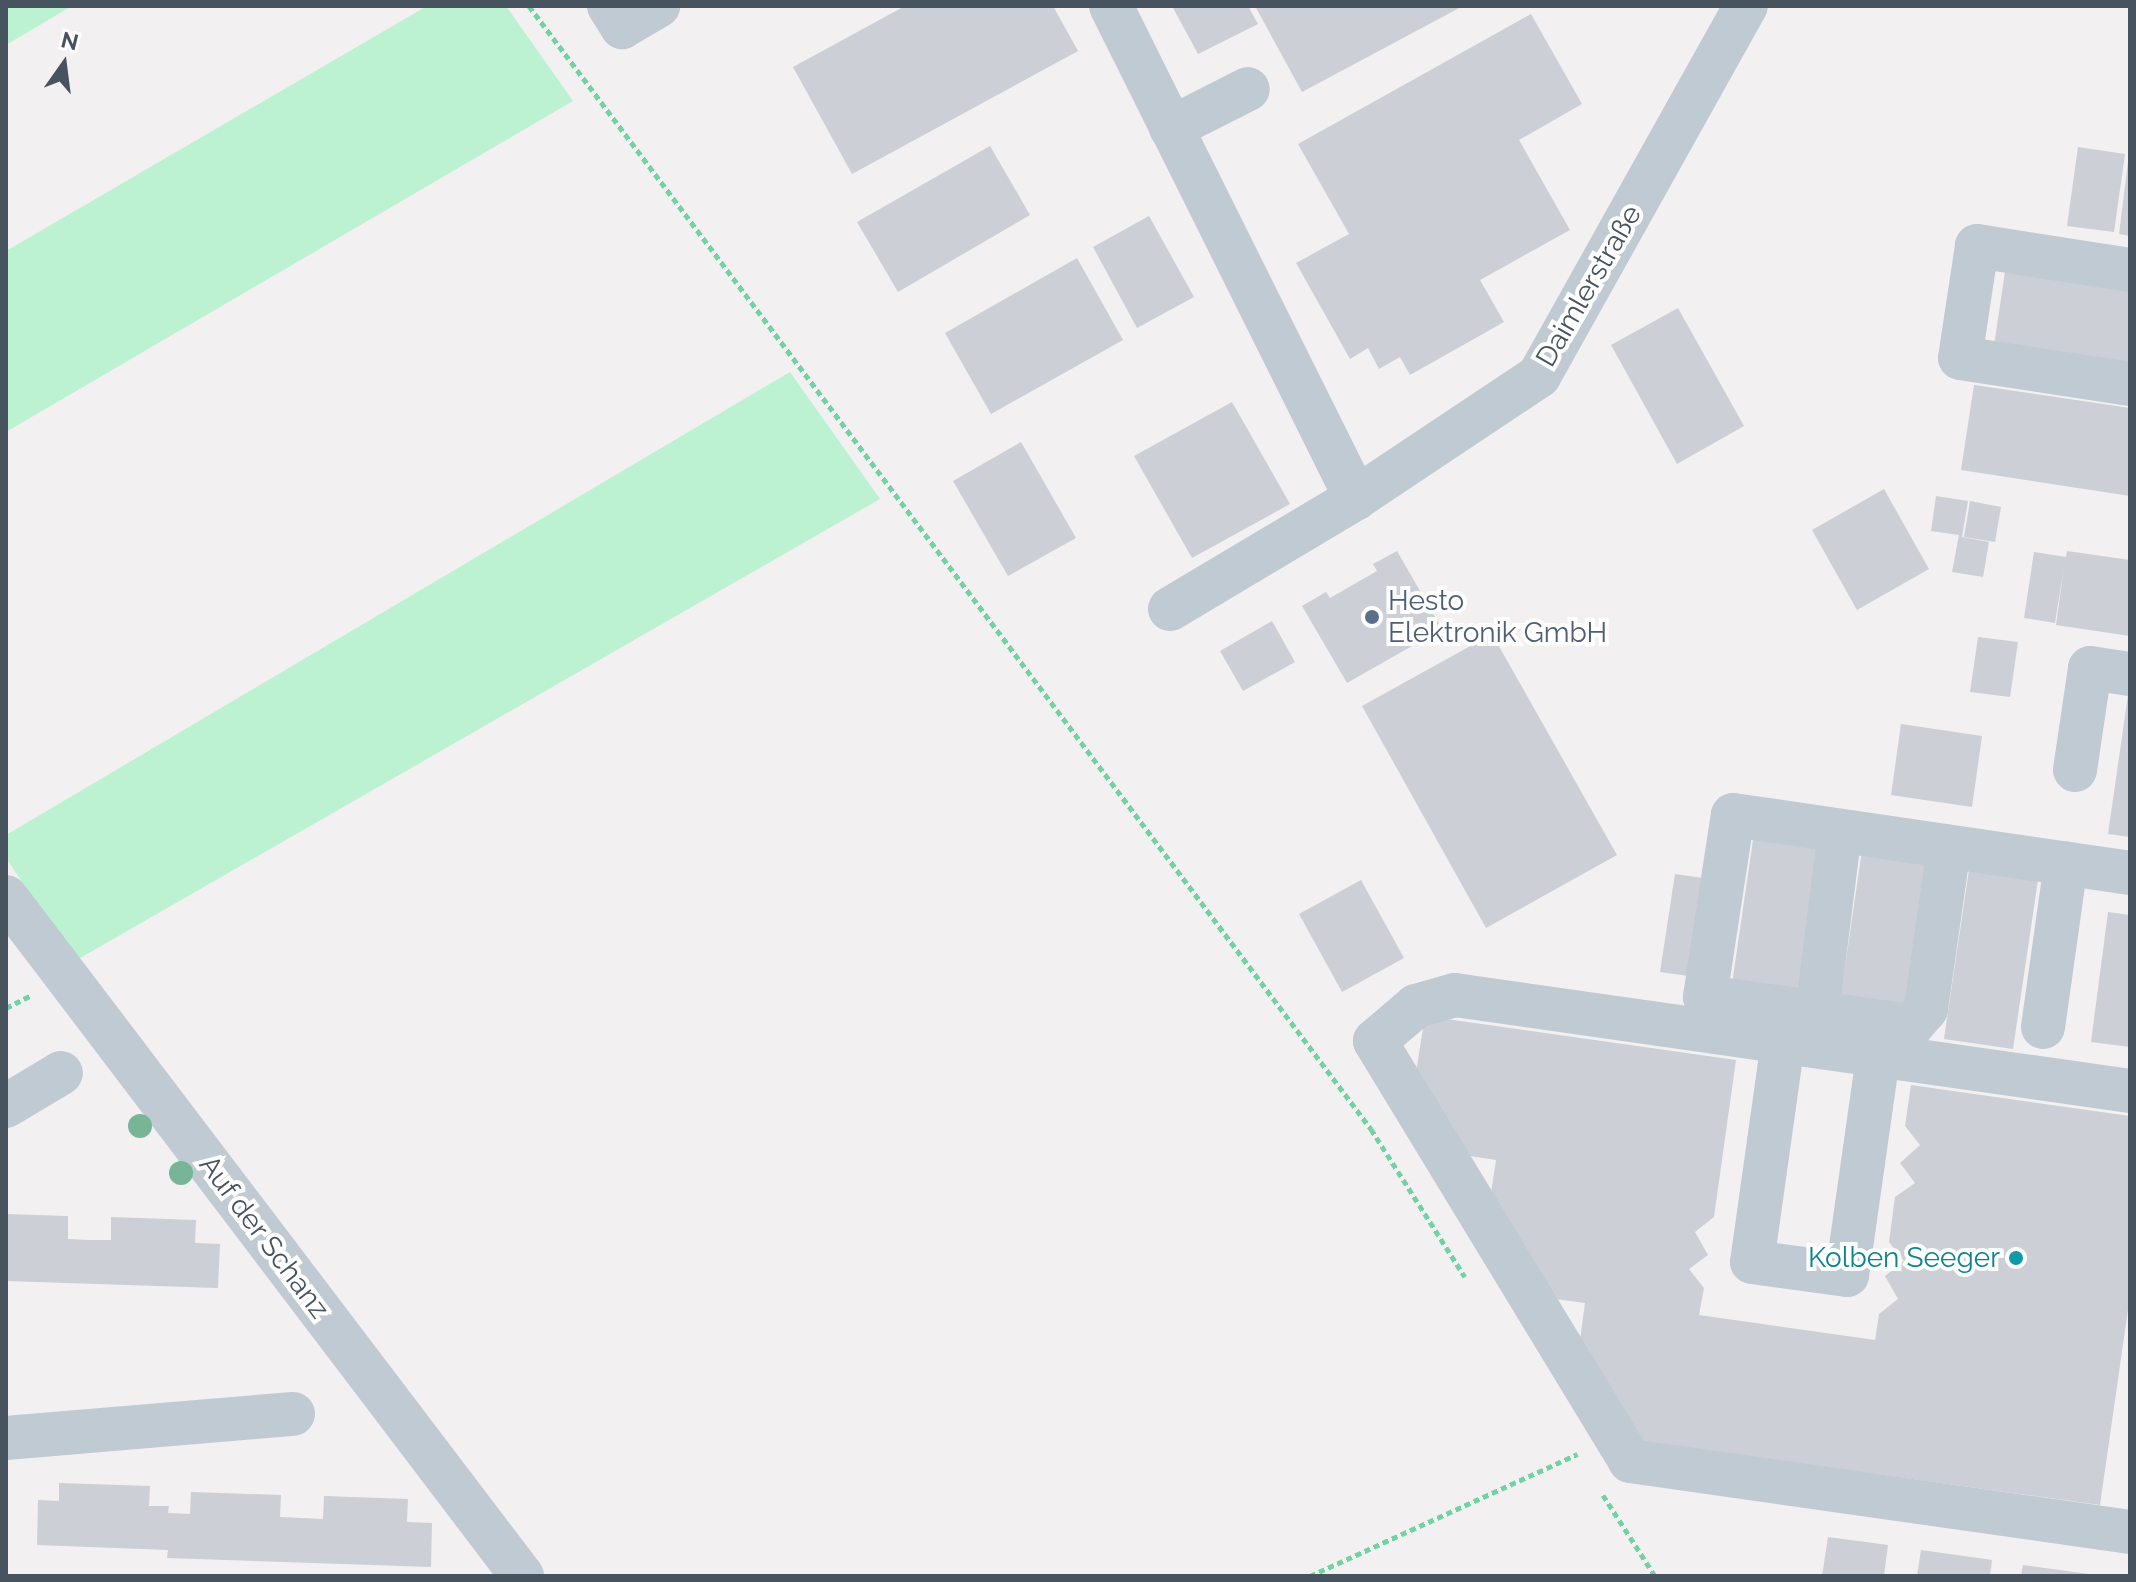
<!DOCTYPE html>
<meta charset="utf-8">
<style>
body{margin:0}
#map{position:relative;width:2136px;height:1582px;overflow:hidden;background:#f2f0f0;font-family:Raleway,sans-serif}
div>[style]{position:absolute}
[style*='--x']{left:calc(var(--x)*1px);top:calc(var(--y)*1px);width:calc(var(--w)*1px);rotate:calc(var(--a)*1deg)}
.green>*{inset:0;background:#bcf2d2}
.building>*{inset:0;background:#cccfd5}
.path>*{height:5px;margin-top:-2.5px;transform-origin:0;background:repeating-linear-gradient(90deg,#73d2a4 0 6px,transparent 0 10px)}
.minor>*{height:44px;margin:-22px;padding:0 22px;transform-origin:22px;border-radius:22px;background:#c0cad2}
.trees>*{width:24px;height:24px;margin:-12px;border-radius:50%;background:#77b596}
.dots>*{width:22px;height:22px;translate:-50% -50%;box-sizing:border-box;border:4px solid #fff;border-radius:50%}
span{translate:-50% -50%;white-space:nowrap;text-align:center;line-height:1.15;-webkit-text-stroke:8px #fff;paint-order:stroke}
.street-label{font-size:28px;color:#47535e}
.service-label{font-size:28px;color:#4e5e75}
.left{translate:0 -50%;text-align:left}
.culture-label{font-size:28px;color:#0d838f}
.right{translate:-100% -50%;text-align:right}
.frame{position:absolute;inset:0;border:8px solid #47535e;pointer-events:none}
.north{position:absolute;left:24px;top:24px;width:80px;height:80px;-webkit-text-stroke:6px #fff;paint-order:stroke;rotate:14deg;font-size:22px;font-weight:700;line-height:32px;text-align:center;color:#47535e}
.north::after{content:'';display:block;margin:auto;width:28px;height:36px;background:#47535e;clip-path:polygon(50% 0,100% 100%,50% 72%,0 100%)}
</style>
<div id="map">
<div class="green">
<i style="clip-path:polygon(6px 6px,72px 6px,6px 45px)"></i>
<i style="clip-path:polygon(427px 6px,506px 6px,573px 101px,6px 432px,6px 251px)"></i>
<i style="clip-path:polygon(790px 372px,880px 499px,75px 961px,6px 858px,6px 835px)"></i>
</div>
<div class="building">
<i style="clip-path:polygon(905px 6px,1053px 6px,1078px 51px,852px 174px,793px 67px)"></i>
<i style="clip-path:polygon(1172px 6px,1248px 6px,1258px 24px,1198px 54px)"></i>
<i style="clip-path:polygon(1255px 6px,1463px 6px,1302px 92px)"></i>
<i style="clip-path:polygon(1531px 14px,1582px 104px,1519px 140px,1570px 230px,1480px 280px,1504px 322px,1410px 375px,1400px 357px,1379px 369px,1368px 348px,1350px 359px,1296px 263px,1349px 234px,1298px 144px)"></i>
<i style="clip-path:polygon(990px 146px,1030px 215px,898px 292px,857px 222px)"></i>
<i style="clip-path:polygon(2078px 147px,2125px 154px,2114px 232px,2067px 226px)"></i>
<i style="clip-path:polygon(2128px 162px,2130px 162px,2130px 236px,2119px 234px)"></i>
<i style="clip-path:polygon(1149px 216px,1194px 297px,1137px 328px,1093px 247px)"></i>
<i style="clip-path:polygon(1077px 258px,1123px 340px,991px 414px,945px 333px)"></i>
<i style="clip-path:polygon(2006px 265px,2130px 284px,2130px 372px,1993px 352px)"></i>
<i style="clip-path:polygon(1678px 308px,1744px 426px,1677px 464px,1611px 345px)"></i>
<i style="clip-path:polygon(1974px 385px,2130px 408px,2130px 496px,1961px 470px)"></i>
<i style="clip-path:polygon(1232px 402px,1290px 504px,1192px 558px,1134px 456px)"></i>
<i style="clip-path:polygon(1021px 442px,1076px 538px,1008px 576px,953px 481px)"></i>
<i style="clip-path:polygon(1884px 489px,1929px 569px,1857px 610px,1812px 530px)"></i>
<i style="clip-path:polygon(1936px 496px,1968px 501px,1962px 537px,1989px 542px,1983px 577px,1952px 572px,1959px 535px,1931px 531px)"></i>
<i style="clip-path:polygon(1970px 501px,2001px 507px,1995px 542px,1964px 537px)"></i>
<i style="clip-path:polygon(1397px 551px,1442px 629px,1347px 683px,1302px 606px,1326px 592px,1330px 598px,1377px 571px,1373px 564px)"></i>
<i style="clip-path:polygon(2067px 551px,2130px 560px,2130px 636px,2056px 625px,2064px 567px,2055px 623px,2024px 618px,2034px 552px,2066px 557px)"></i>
<i style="clip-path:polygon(1272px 621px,1295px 662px,1243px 691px,1220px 651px)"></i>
<i style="clip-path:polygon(1492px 634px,1617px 855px,1486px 928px,1362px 706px)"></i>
<i style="clip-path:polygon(1978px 637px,2018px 642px,2010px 697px,1970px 692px)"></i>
<i style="clip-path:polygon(2128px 695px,2130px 695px,2130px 837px,2108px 834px)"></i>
<i style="clip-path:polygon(1901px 724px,1982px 736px,1972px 807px,1891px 795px)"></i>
<i style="clip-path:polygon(1754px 833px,1823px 844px,1801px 994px,1732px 984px)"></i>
<i style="clip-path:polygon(1862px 850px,1932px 860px,1910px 1011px,1840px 1001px)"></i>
<i style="clip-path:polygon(1970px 863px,2039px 873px,2013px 1049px,1944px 1039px)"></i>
<i style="clip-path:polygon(1675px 874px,1710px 879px,1695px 977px,1660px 972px)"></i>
<i style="clip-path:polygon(1361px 880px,1404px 958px,1342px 992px,1299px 914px)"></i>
<i style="clip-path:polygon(2108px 912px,2130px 915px,2130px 1047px,2091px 1042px)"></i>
<i style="clip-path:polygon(1425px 1016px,1736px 1060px,1714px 1217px,1695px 1232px,1708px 1255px,1689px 1269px,1704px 1288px,1699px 1315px,1875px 1340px,1879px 1314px,1898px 1299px,1885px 1276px,1904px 1261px,1889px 1242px,1895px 1197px,1915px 1183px,1900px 1163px,1920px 1145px,1905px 1126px,1911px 1085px,2130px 1116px,2130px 1296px,2100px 1505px,1637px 1441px,1579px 1347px,1585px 1303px,1548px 1298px,1489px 1206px,1496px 1160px,1457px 1154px,1414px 1085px)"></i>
<i style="clip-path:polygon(6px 1214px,68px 1216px,68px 1239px,90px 1240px,111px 1240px,111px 1217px,196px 1220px,195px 1243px,220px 1244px,218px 1288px,6px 1281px)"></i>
<i style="clip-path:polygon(59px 1483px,150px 1486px,149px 1506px,169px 1506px,168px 1513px,190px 1514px,191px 1492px,281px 1495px,280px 1517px,323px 1519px,324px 1496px,408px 1499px,407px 1522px,432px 1523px,431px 1567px,167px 1558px,168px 1550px,37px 1545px,38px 1500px,59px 1501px)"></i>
<i style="clip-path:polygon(1828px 1537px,1888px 1545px,1884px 1576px,1822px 1576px)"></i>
<i style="clip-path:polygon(1921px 1550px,1992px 1560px,1990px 1576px,1917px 1576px)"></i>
<i style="clip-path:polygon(2023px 1565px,2089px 1574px,2089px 1576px,2021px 1576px)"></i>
</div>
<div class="path">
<i style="--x:529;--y:6;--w:1404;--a:53.14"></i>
<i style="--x:1371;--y:1129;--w:175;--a:57.6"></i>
<i style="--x:6;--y:1008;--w:27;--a:-27"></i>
<i style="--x:1603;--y:1495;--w:96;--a:57.3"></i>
<i style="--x:1310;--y:1576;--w:294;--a:-24.5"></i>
</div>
<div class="minor">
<i style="--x:609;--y:6;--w:25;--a:58"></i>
<i style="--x:622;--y:27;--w:42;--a:-30.3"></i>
<i style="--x:1111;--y:6;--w:550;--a:63.53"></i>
<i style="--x:1356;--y:498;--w:220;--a:-33.7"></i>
<i style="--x:1539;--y:376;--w:424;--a:-60.8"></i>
<i style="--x:1171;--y:128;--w:86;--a:-26.9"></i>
<i style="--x:2130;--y:270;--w:155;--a:-171.1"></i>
<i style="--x:1977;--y:246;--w:113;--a:98.6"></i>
<i style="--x:1960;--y:358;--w:172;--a:8.7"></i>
<i style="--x:1170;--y:609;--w:217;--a:-30.8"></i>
<i style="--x:2075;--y:770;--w:103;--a:-81.6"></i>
<i style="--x:2090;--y:668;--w:40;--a:8.5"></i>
<i style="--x:1949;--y:847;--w:164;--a:98.1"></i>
<i style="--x:1926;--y:1009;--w:23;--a:131"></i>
<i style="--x:1911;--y:1026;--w:208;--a:-172"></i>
<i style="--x:1705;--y:997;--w:184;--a:-81.3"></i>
<i style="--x:1733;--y:815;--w:401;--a:8.3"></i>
<i style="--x:6;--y:897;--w:853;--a:52.77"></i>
<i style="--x:1817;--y:1013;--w:183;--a:-82.8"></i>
<i style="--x:2043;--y:1027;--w:165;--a:-82"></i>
<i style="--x:1783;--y:1042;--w:222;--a:98"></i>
<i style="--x:1752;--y:1262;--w:96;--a:7.8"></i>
<i style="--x:1847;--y:1275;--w:221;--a:-81.9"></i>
<i style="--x:2130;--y:1091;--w:682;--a:-171.91"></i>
<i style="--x:1455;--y:995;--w:41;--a:164.2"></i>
<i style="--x:1416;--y:1006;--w:54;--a:139.5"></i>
<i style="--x:1375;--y:1041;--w:491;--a:58.7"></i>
<i style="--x:1630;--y:1461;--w:505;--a:8.08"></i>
<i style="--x:6;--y:1106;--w:64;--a:-31"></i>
<i style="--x:6;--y:1438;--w:288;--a:-4.8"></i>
</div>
<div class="trees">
<i style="left:140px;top:1126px"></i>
<i style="left:181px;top:1173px"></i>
</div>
<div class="dots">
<i style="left:1372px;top:617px;background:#5c6f8a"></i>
<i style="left:2016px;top:1258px;background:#0f9aa8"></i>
</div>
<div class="street-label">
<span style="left:1589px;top:286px;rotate:-60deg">Daimlerstraße</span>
<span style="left:264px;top:1237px;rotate:53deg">Auf der Schanz</span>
</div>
<div class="service-label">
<span class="left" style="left:1388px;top:617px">Hesto<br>Elektronik GmbH</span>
</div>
<div class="culture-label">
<span class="right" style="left:2000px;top:1258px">Kolben Seeger</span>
</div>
<div class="frame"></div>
<div class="north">N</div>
</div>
